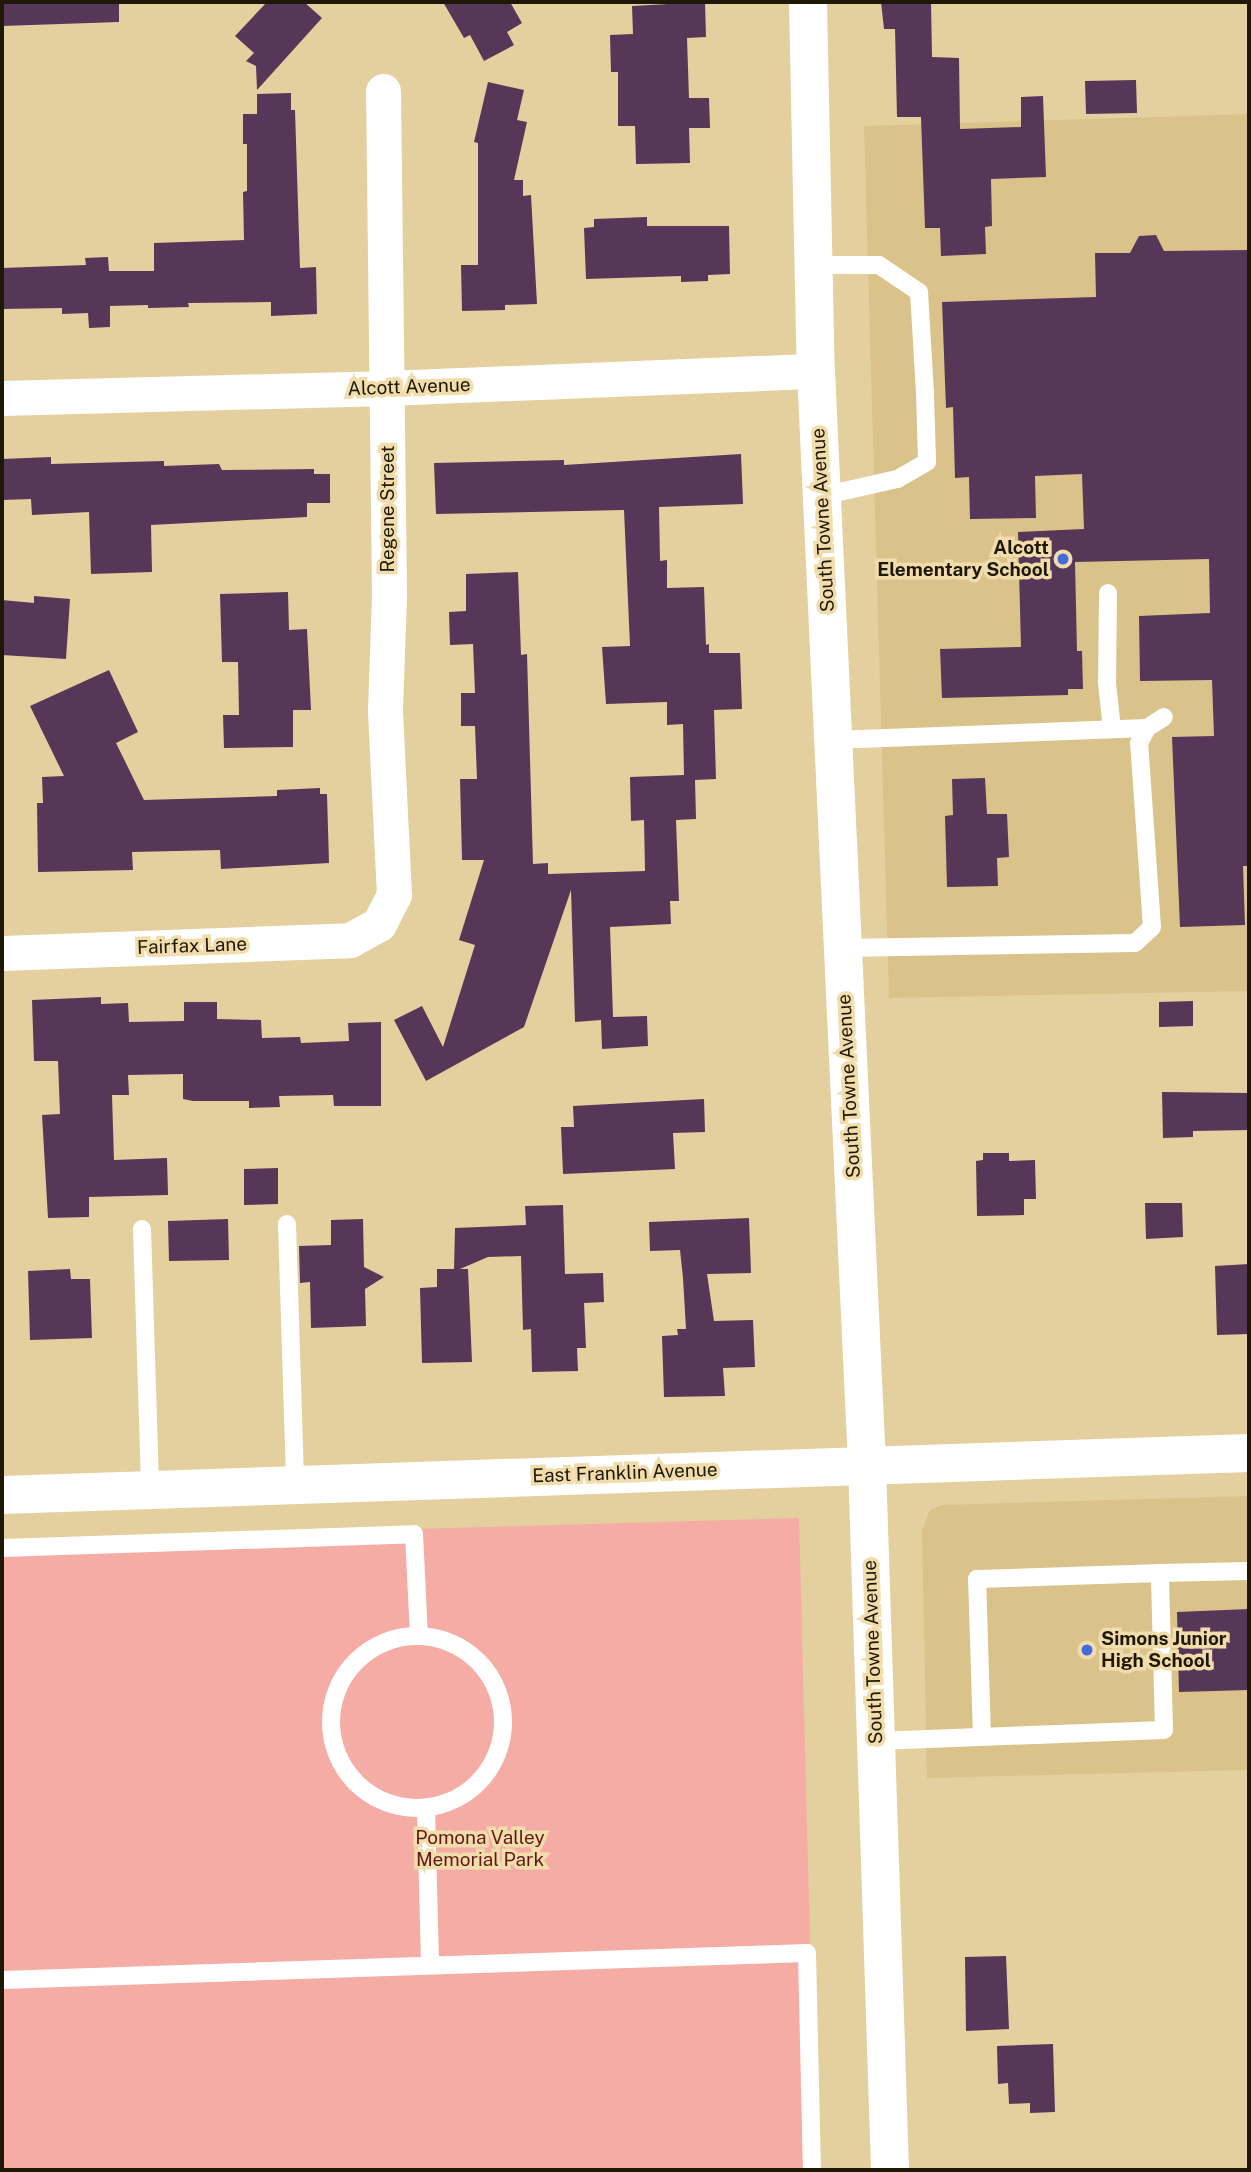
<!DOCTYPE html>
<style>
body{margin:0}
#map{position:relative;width:1251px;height:2172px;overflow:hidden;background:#e4cf9f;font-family:"Public Sans",sans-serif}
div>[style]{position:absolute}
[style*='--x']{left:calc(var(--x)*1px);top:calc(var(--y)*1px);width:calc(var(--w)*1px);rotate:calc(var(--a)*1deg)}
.built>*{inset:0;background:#dac28b}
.green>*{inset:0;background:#f5aca4}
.building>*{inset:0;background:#573757}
.lane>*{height:18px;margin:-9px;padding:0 9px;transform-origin:9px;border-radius:9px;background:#fff}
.lane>.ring{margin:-9px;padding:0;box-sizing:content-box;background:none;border:18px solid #fff;border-radius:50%}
.street>*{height:35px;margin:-17.5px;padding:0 17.5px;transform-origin:17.5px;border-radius:17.5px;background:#fff}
.secondary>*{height:38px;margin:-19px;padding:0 19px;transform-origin:19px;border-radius:19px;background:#fff}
.dots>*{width:19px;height:19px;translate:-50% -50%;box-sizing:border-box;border:4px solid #f1dcac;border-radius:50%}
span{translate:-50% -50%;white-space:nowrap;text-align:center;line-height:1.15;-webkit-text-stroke:7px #f1dcac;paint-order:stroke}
.street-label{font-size:19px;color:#1f1806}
.poi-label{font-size:19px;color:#1f1806;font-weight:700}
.right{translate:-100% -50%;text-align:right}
.left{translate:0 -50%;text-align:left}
.park-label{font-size:19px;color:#631816}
.frame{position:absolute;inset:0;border:4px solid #1f1806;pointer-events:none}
</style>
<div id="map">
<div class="built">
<i style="clip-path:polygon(1249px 114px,1249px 991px,889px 998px,864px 126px)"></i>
<i style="clip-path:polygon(1249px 1496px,1249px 1770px,927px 1778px,922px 1530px,930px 1510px,942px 1505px)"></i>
</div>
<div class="green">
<i style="clip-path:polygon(799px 1518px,816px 2170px,2px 2170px,2px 1541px)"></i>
</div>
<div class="building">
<i style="clip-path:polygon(2px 2px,119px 2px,119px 22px,2px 26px)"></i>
<i style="clip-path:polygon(267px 2px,304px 2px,322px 18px,257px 90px,256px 66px,246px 61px,254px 53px,235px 36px)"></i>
<i style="clip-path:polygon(443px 2px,510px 2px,522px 23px,507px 32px,514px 45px,484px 61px,470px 35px,464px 38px)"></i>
<i style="clip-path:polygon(705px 2px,706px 37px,687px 38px,689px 98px,709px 98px,710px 128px,689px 128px,690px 163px,636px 164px,635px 126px,618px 126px,618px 72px,611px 72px,610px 35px,633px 34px,632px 6px)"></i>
<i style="clip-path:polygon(881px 2px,931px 2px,932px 57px,959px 58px,960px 129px,1021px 127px,1021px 97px,1043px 96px,1046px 177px,991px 179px,992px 226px,985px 227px,986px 254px,941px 256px,940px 228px,925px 228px,921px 117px,897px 117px,895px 29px,884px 29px)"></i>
<i style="clip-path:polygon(1136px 80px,1137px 113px,1086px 114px,1085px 81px)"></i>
<i style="clip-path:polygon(488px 82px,524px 90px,517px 120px,527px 122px,514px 180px,523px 180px,523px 196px,531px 195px,537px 304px,505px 305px,505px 310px,462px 311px,461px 265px,478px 265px,478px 143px,474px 142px)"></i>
<i style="clip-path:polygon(291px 93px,291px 110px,295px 110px,300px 268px,316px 267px,317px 314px,271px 316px,271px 302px,188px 303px,189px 307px,148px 308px,148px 305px,110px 306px,110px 327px,89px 328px,88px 313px,62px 314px,62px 308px,2px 309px,2px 268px,86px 265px,85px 258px,108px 257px,109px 271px,154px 271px,154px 243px,244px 240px,243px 192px,247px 191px,247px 144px,243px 144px,243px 114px,257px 114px,257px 94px)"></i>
<i style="clip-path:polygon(647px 217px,647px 226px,729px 226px,730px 274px,708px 275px,708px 281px,681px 282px,681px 276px,586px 279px,584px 228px,594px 227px,594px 219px)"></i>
<i style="clip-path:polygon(1156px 235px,1164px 251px,1249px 250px,1249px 866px,1243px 866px,1245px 925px,1180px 927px,1172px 737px,1214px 736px,1212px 680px,1140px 681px,1139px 616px,1210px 613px,1209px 559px,1075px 562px,1077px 651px,1082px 651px,1083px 689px,1068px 689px,1068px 695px,942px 698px,940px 649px,1021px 647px,1018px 532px,1084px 529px,1082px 474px,1035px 476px,1036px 518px,970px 519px,969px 477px,955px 478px,953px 407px,946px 408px,942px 302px,1096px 297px,1095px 253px,1130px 253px,1139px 236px)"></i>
<i style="clip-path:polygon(741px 454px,743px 504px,659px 507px,660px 561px,667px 560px,667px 588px,704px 587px,706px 645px,709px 644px,709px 653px,740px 653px,742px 709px,714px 710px,716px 779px,695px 780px,696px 819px,676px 820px,679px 901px,670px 901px,671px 924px,610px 927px,613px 1017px,647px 1016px,648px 1046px,602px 1049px,601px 1020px,575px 1022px,571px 890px,524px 1027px,426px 1081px,394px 1020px,422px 1006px,443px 1047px,475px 945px,459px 940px,484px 860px,462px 860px,460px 779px,477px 779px,475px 726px,461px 726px,461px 693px,475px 693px,473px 644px,450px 645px,449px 612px,466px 611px,466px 574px,518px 572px,521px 655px,527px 654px,533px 864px,548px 863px,548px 874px,645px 871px,644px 820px,631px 821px,630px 777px,684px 775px,683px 724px,667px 725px,667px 702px,606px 704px,602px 647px,630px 646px,624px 510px,436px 514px,434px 463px,564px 460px,564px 465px)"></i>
<i style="clip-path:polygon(51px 457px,51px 464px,164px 461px,164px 466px,219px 464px,222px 470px,314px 469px,314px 474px,330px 474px,330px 503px,307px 503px,307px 517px,151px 525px,152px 572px,91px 574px,89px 512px,32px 515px,31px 499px,2px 500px,2px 459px)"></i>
<i style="clip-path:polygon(288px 592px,289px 630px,307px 629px,311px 710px,293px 710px,293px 747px,224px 748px,223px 715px,239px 715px,238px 662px,222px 662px,220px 594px)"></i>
<i style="clip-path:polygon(34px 596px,70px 599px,66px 659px,2px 655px,2px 600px,34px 603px)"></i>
<i style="clip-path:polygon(109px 670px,138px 732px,116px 743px,144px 800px,277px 796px,277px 790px,320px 788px,320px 794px,327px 794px,329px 863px,221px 869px,220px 850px,132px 852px,133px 870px,38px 872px,37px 803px,43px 803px,42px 777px,64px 776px,30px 706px)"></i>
<i style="clip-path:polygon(985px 778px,987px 814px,1007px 814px,1009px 857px,997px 858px,998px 886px,947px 887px,945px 816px,953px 815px,952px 779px)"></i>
<i style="clip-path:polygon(101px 997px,101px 1004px,128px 1003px,129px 1022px,184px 1021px,184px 1002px,217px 1002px,217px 1019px,261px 1020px,262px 1038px,300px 1037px,301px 1043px,349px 1041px,348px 1023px,381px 1022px,381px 1106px,334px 1106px,333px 1095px,279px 1096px,280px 1107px,249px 1108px,249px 1101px,193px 1101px,183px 1099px,183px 1074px,128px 1075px,129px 1095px,112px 1095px,114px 1160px,167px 1158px,168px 1195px,89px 1197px,89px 1217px,48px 1218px,42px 1115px,60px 1114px,58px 1061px,34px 1061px,32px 1000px)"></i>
<i style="clip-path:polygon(1193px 1001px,1193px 1026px,1159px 1027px,1159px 1002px)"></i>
<i style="clip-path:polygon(1162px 1092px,1249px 1093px,1249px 1130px,1193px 1131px,1193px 1137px,1163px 1138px)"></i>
<i style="clip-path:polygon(704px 1099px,705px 1132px,673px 1133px,675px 1169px,563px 1174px,561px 1127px,574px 1127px,573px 1106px)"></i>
<i style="clip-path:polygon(983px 1153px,1009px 1153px,1009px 1161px,1035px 1160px,1036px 1199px,1024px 1199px,1024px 1215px,977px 1216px,976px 1161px,983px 1160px)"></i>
<i style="clip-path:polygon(278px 1168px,278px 1204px,244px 1205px,244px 1169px)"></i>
<i style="clip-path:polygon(1145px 1203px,1182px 1203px,1183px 1237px,1146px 1239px)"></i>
<i style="clip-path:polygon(563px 1205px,565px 1274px,603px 1273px,604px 1302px,584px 1303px,586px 1348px,577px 1348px,578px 1371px,532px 1372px,531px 1329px,523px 1330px,521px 1256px,488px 1257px,460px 1269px,468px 1269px,472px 1362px,422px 1363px,420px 1288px,437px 1287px,437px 1269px,454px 1269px,455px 1228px,526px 1225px,525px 1206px)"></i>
<i style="clip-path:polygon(749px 1218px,751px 1273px,707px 1274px,714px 1321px,753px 1320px,755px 1367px,723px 1368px,725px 1396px,664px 1397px,662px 1336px,678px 1335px,677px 1329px,686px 1329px,683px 1278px,680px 1250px,650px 1251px,649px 1222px)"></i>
<i style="clip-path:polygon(228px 1219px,229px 1260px,169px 1261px,168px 1221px)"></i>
<i style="clip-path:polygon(363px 1219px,364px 1267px,384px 1277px,365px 1289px,366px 1326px,311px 1328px,310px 1282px,300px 1283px,299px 1246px,331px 1245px,331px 1220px)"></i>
<i style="clip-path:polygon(1249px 1264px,1249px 1334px,1217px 1335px,1215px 1266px)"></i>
<i style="clip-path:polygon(70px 1269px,71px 1279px,90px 1279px,92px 1338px,30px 1340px,28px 1271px)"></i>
<i style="clip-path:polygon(1249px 1609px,1249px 1690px,1179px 1692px,1177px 1612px)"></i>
<i style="clip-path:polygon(1006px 1956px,1009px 2029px,966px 2031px,965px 1957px)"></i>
<i style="clip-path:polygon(1053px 2044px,1055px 2112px,1030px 2113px,1030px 2103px,1009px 2104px,1008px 2083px,998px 2084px,997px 2046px)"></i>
</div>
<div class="lane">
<i style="--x:814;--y:265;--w:65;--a:0"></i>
<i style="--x:879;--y:265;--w:48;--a:34"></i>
<i style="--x:919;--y:292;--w:101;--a:86.6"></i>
<i style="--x:925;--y:393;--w:69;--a:88.3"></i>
<i style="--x:927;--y:462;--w:34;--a:150"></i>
<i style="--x:897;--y:479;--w:77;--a:167.2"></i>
<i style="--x:1108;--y:593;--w:90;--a:90.6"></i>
<i style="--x:1107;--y:683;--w:46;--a:83.8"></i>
<i style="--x:833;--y:740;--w:314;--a:-2.2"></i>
<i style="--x:843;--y:948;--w:292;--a:-1"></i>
<i style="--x:1135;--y:943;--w:23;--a:-43"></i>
<i style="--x:1152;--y:927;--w:184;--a:-94"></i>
<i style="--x:1139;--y:743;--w:17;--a:-62"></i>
<i style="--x:1147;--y:728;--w:20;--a:-33"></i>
<i style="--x:287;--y:1224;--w:261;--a:88.2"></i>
<i style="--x:142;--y:1229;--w:261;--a:88.2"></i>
<i style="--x:2;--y:1548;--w:412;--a:-1.9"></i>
<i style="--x:414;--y:1534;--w:101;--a:87.2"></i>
<i class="ring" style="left:331px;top:1636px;width:154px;height:154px"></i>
<i style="--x:982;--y:1736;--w:157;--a:-91.8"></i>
<i style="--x:977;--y:1579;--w:183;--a:-1.9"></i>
<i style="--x:876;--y:1741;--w:288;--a:-2.2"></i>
<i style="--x:1164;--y:1730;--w:157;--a:-91.5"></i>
<i style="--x:1160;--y:1573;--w:89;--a:-1.3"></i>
<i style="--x:426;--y:1809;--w:156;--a:88.5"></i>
<i style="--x:2;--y:1980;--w:805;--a:-1.92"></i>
<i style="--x:807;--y:1953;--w:217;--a:88.7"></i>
</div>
<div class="street">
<i style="--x:2;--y:398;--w:385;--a:-1.5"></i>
<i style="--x:387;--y:388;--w:429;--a:-2.3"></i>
<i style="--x:2;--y:953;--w:348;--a:-2.1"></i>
<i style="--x:350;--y:940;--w:33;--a:-29"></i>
<i style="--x:379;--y:924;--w:33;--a:-63"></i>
<i style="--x:394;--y:895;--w:185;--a:-92.8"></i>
<i style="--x:385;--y:710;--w:116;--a:-88"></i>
<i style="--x:389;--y:594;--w:503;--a:-90.68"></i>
</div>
<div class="secondary">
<i style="--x:808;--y:2;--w:369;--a:88.8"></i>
<i style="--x:816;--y:371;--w:1095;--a:87.33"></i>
<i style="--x:867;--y:1465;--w:705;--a:88.13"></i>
<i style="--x:2;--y:1495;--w:1248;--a:-1.93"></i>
</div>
<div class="dots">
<i style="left:1063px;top:559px;background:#446add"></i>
<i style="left:1087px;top:1650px;background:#446add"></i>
</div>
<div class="street-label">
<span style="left:409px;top:387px;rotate:-2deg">Alcott Avenue</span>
<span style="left:388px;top:509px;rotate:-90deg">Regene Street</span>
<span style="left:823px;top:520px;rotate:-93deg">South Towne Avenue</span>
<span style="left:192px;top:946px;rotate:-2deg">Fairfax Lane</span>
<span style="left:849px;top:1086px;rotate:-93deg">South Towne Avenue</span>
<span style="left:625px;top:1473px;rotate:-2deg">East Franklin Avenue</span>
<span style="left:873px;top:1652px;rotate:-92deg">South Towne Avenue</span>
</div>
<div class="poi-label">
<span class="right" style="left:1049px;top:559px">Alcott<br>Elementary School</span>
<span class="left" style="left:1101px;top:1650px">Simons Junior<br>High School</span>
</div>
<div class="park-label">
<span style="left:480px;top:1849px">Pomona Valley<br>Memorial Park</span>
</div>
<div class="frame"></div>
</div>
